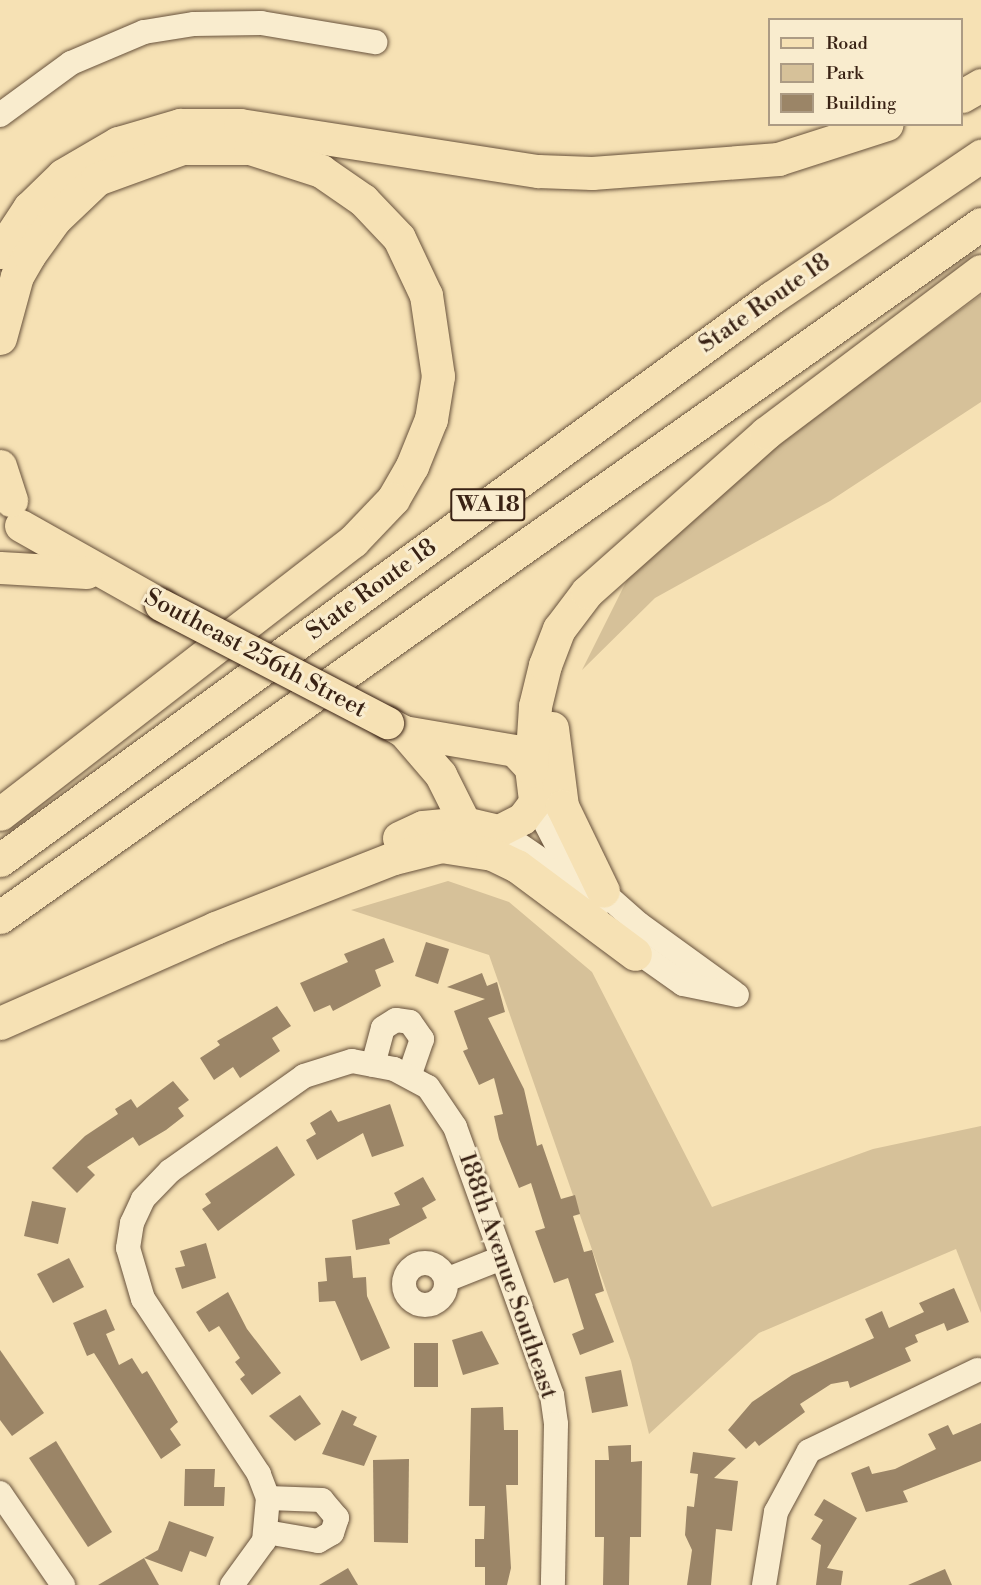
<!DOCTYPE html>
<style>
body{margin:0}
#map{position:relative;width:981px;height:1585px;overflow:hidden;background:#f6e1b4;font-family:"Libre Bodoni",serif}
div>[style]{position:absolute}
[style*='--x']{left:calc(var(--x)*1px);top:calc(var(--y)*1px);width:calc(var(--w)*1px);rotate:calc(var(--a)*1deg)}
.green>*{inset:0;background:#d6c199}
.building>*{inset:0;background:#9b8567}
.roads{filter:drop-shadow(0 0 2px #68523c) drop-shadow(0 0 2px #68523c)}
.minor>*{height:24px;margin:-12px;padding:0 12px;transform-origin:12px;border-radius:12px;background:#f9ecce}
.minor>.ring{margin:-12px;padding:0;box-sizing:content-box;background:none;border:24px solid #f9ecce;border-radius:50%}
.major>*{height:32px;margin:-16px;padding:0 16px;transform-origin:16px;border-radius:16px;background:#f6e1b4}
.highway>*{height:33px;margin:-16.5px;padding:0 16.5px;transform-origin:16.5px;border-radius:16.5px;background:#f6e1b4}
.bridges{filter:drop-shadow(0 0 2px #392214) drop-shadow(0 0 2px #392214)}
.major-bridge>*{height:32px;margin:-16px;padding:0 16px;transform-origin:16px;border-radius:16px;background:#f6e1b4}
span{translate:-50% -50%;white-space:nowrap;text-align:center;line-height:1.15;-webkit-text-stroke:6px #f9ecce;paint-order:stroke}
.shield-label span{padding:2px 4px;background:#f9ecce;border:2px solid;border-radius:4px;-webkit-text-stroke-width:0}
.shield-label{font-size:22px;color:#392214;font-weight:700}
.street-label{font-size:24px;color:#392214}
.legend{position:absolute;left:768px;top:18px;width:195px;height:108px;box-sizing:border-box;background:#f9ecce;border:2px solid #ac9b84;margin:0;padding:8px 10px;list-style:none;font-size:18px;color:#392214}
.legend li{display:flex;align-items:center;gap:12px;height:30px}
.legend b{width:30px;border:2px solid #ac9b84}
</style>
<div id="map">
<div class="green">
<i style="clip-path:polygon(981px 295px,981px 402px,830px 501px,655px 598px,582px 670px,627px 580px,666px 531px,740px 470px)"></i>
<i style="clip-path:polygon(448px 881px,509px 902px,592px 972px,712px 1207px,873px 1149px,981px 1126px,981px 1313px,956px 1249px,759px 1333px,649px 1434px,631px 1361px,489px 955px,351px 910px)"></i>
</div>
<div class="building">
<i style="clip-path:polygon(384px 938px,394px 962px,375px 970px,381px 986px,333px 1011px,330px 1005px,314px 1012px,300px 983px,348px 962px,344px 954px)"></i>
<i style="clip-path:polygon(426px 942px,449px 949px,438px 984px,415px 976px)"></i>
<i style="clip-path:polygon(482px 973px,487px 986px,497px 982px,505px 1012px,488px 1018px,524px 1089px,537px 1146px,542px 1144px,561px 1199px,575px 1195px,580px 1214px,573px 1216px,584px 1252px,592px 1250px,604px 1291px,595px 1294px,614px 1342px,580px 1355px,572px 1334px,584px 1329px,568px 1278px,554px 1283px,535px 1231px,545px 1228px,531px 1183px,519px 1188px,499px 1139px,494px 1116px,503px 1114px,494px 1078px,479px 1085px,463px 1051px,468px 1049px,454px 1011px,485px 999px,447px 987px)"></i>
<i style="clip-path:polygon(277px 1006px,291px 1026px,272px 1038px,280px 1051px,240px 1078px,233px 1067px,214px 1080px,200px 1058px,220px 1045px,217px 1041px)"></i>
<i style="clip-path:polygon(173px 1081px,189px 1100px,178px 1108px,184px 1116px,166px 1130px,139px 1146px,133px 1137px,87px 1167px,95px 1175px,77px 1193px,52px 1168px,85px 1136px,118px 1114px,115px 1109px,131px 1099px,137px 1108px)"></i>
<i style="clip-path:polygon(390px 1104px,404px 1146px,372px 1157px,363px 1133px,317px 1160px,306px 1140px,316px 1134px,310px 1123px,331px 1110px,338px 1122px)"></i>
<i style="clip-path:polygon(277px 1146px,295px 1175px,218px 1231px,202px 1209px,211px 1203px,205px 1194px)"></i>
<i style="clip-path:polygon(423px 1177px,436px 1200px,422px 1208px,427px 1218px,389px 1239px,390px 1244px,356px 1250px,352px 1220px,400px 1205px,394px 1193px)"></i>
<i style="clip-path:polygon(32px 1201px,66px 1208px,58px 1244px,24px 1236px)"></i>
<i style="clip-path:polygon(206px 1243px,216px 1278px,182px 1289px,175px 1268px,185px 1266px,180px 1251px)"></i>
<i style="clip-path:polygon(351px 1256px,353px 1278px,366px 1277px,367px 1296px,390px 1348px,361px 1361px,335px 1301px,319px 1302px,318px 1282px,327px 1281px,325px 1258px)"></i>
<i style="clip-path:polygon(69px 1258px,84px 1287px,53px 1303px,37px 1274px)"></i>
<i style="clip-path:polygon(954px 1288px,969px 1322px,947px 1331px,944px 1323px,915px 1335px,918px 1342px,905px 1348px,911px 1361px,850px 1388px,848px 1381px,831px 1384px,800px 1404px,805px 1412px,759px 1446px,755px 1441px,746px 1449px,728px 1430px,752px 1402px,792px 1375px,874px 1338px,865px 1319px,882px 1311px,889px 1328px,924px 1312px,919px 1303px)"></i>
<i style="clip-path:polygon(228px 1292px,247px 1329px,281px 1373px,252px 1395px,240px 1379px,245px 1375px,235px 1362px,240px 1358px,219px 1326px,209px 1332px,196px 1312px)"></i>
<i style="clip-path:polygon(106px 1309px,115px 1330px,106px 1334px,119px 1365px,132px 1358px,142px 1374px,147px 1371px,178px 1422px,170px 1429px,181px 1445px,161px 1459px,94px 1353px,87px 1356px,73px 1323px)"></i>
<i style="clip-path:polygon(482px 1331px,499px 1364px,463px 1375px,452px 1340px)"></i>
<i style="clip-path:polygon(414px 1343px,438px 1343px,438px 1387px,414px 1387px)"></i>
<i style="clip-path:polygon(0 1350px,44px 1413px,12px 1436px,0 1420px)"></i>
<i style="clip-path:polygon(621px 1370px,628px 1406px,592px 1413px,585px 1377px)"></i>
<i style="clip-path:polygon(300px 1395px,321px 1424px,295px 1441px,269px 1416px)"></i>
<i style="clip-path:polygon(503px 1407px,504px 1430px,518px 1430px,518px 1485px,506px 1485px,511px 1568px,507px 1585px,485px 1585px,485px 1567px,475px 1567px,475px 1539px,484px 1539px,485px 1506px,469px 1506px,471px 1408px)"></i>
<i style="clip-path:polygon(342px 1410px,357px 1417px,353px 1425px,377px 1436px,364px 1466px,322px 1454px)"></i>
<i style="clip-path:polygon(981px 1423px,981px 1461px,903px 1491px,908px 1502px,866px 1512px,851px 1473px,869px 1466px,872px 1474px,895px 1469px,936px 1449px,928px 1434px,948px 1425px,953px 1435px)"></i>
<i style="clip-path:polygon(56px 1441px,112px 1532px,88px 1547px,29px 1458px)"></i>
<i style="clip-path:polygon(631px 1445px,631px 1462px,642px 1461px,641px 1537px,630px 1537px,629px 1585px,603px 1585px,604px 1537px,595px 1537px,595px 1460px,609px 1460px,608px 1446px)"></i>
<i style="clip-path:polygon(693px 1452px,736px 1458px,714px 1478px,738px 1481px,732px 1531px,716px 1529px,711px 1585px,687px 1585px,692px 1550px,685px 1535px,687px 1506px,694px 1507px,698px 1474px,690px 1473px)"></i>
<i style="clip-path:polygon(409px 1459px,408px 1543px,374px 1542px,373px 1460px)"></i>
<i style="clip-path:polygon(185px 1469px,215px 1469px,214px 1487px,225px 1487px,224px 1506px,184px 1506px)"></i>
<i style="clip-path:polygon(824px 1499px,857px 1518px,827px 1568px,843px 1571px,841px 1585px,816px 1585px,821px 1545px,811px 1539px,823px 1520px,814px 1515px)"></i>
<i style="clip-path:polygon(169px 1521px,214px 1537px,206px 1557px,190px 1551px,182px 1572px,144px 1558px,158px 1550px)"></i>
<i style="clip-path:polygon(144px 1558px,159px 1585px,98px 1585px)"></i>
<i style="clip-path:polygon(348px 1568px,358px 1585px,319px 1585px)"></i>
<i style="clip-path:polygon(945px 1569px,952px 1585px,908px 1585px)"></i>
</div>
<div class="roads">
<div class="minor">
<i style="--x:0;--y:115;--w:88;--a:-36.2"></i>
<i style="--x:71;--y:63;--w:79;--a:-23"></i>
<i style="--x:144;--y:32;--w:51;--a:-9.1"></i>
<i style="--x:194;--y:24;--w:67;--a:-0.9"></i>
<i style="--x:261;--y:23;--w:116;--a:9.5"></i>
<i style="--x:535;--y:803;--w:50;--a:62.4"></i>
<i style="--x:558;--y:847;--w:32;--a:49"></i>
<i style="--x:579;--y:871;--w:80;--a:41.5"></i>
<i style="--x:639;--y:924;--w:116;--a:35.9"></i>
<i style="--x:499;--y:831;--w:69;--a:34.4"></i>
<i style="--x:556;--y:870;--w:57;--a:45.7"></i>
<i style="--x:625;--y:943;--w:71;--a:35.3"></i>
<i style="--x:683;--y:984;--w:55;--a:11.5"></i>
<i style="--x:373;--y:1065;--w:38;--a:-75"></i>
<i style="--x:383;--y:1028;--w:15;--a:-32"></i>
<i style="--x:396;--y:1020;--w:14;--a:8"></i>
<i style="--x:410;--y:1022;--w:21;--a:55"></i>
<i style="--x:422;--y:1039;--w:39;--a:109"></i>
<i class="ring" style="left:404px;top:1263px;width:18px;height:18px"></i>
<i style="--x:446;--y:1280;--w:57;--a:-21.6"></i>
<i style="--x:0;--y:1493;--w:112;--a:55.6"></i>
<i style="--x:266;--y:1532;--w:53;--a:9.8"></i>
<i style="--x:318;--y:1541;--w:16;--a:-30"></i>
<i style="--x:332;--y:1533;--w:16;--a:-72"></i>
<i style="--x:337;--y:1518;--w:23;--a:-130"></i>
<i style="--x:322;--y:1500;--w:54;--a:-177.9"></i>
<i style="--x:232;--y:1585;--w:54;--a:-54"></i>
<i style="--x:264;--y:1541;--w:43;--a:-84.7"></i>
<i style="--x:268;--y:1498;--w:26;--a:-111"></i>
<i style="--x:259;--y:1474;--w:210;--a:-123.5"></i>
<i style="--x:143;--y:1299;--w:53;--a:-106.4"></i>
<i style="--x:128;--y:1248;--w:25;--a:-81"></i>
<i style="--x:132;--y:1223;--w:26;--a:-65"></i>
<i style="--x:143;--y:1199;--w:39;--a:-46"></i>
<i style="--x:170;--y:1171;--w:164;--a:-35.3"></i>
<i style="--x:304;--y:1076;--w:50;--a:-17.4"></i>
<i style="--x:352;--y:1061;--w:43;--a:10.8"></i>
<i style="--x:394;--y:1069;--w:38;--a:28"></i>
<i style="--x:428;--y:1087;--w:48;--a:56"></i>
<i style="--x:455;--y:1127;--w:285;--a:70.1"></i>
<i style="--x:552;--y:1395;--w:29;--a:82"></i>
<i style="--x:556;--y:1424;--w:161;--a:91.1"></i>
<i style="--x:764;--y:1585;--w:74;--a:-80.7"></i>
<i style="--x:776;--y:1512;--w:69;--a:-61.6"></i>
<i style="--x:809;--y:1451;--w:187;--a:-25.7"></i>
</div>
<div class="major">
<i style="--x:21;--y:526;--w:161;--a:29.4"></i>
<i style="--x:1;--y:568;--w:86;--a:3.3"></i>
<i style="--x:388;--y:723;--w:18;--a:29"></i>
<i style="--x:404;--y:732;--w:113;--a:9.7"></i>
<i style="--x:515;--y:751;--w:23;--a:47"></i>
<i style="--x:531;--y:768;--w:35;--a:83"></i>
<i style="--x:535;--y:803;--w:20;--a:127"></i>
<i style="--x:523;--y:819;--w:27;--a:153"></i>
<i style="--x:499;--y:831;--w:35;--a:-167"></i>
<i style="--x:465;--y:823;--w:54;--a:-116.6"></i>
<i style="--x:441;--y:775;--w:57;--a:-130.7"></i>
</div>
<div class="highway">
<i style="--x:962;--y:96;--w:22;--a:-30"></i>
<i style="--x:0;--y:252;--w:53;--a:-56.6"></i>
<i style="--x:29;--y:208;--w:47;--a:-44.1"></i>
<i style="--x:63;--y:175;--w:64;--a:-30.2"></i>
<i style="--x:118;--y:143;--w:65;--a:-16.2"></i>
<i style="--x:180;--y:125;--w:60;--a:0"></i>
<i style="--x:240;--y:125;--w:302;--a:8.8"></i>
<i style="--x:538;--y:171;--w:54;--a:2.1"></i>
<i style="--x:592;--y:173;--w:187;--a:-4.3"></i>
<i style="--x:778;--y:159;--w:114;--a:-17.8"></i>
<i style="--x:0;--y:338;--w:64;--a:-74.7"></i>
<i style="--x:17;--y:276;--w:24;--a:-60"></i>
<i style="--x:29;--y:255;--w:44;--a:-54.2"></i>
<i style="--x:55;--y:219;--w:58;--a:-43.6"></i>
<i style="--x:97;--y:179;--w:90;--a:-20"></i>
<i style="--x:182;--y:148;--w:68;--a:0"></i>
<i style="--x:250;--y:148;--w:75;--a:17.9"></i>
<i style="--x:321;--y:171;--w:51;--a:34.6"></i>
<i style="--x:363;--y:200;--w:52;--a:46.5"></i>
<i style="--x:399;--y:238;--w:63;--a:64.7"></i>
<i style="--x:426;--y:295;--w:82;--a:81.6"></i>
<i style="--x:438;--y:376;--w:44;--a:99.2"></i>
<i style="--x:431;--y:419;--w:51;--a:112"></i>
<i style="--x:412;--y:466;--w:38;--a:120"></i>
<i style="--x:393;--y:499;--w:58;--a:133.6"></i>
<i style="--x:353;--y:541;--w:446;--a:142.3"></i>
<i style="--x:0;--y:466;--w:36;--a:72"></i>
<i style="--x:552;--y:728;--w:79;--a:82.7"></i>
<i style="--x:562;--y:806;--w:94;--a:64.2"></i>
<i style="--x:531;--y:768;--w:62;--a:-86.3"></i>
<i style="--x:535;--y:706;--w:42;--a:-76.3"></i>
<i style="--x:545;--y:665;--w:39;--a:-69"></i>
<i style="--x:559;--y:629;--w:46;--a:-52.9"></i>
<i style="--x:587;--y:592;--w:239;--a:-41.6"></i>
<i style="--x:766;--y:433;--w:269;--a:-37"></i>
<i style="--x:399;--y:838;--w:26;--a:-25"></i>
<i style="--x:423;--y:827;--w:42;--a:-5.4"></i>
<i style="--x:0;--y:860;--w:954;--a:-36.09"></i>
<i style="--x:771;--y:298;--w:254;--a:-34.1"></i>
<i style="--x:0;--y:917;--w:1201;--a:-35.24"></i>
<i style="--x:0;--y:1023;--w:235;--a:-23.8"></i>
<i style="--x:215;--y:928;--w:192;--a:-21.4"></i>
<i style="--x:394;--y:858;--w:49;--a:-14.3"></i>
<i style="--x:441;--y:846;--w:52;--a:8.9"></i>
<i style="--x:492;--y:854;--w:28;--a:26"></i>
<i style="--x:517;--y:866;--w:147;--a:36.7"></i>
</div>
</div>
<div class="bridges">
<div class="major-bridge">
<i style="--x:161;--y:605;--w:256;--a:27.5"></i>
</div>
</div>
<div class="shield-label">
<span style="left:488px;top:505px">WA 18</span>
</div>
<div class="street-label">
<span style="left:765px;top:304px;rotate:-35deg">State Route 18</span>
<span style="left:372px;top:590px;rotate:-36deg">State Route 18</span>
<span style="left:255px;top:654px;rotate:28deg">Southeast 256th Street</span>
<span style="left:507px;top:1276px;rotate:71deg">188th Avenue Southeast</span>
</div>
<ul class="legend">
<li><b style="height:8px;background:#f6e1b4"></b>Road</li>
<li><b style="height:16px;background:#d6c199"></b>Park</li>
<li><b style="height:16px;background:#9b8567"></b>Building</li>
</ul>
</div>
